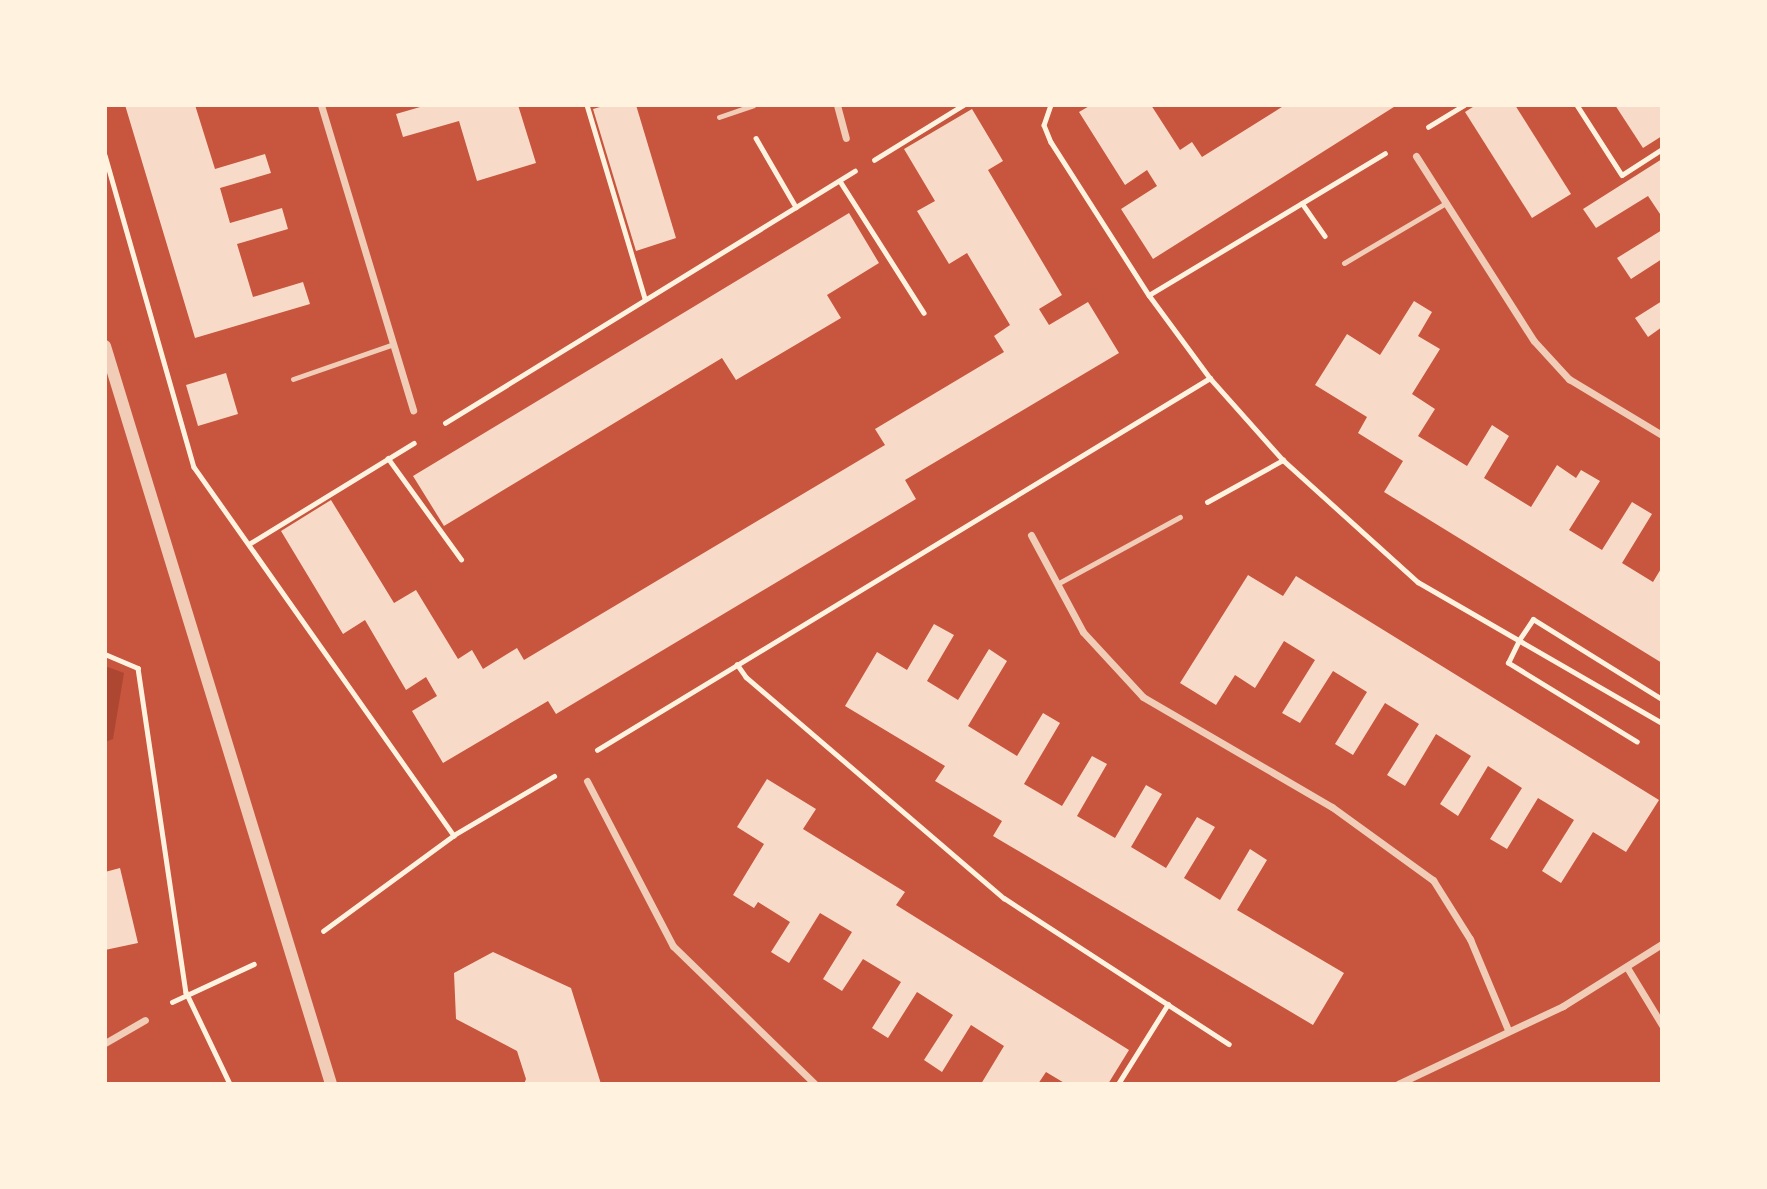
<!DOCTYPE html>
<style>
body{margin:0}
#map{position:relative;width:1767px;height:1189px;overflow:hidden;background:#c8553d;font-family:Karla,sans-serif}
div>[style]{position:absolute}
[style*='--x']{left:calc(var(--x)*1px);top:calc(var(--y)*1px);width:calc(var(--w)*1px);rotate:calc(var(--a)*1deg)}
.green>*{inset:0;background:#ae4732}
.building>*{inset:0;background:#f7dbc8}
.path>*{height:4.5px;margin:-2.25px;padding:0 2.25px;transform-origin:2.25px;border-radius:2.25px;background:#fff3e0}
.service>*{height:5px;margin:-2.5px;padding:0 2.5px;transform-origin:2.5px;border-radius:2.5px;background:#f1ccb7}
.minor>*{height:7px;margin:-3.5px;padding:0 3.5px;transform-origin:3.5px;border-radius:3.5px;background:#f1ccb7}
.tertiary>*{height:12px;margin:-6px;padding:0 6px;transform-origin:6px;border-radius:6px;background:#f1ccb7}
span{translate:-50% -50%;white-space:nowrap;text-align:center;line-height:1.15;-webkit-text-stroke:7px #fff3e0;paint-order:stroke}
.frame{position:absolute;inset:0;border:107px solid #fff3e0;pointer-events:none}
</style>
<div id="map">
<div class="green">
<i style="clip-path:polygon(105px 666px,124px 673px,113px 739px,105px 742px)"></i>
</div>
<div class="building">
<i style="clip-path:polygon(125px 105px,195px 105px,215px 169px,265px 154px,271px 173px,220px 188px,230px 223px,282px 208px,288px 229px,237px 244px,253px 297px,303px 282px,310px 304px,195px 338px)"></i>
<i style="clip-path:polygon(427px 105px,518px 105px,536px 163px,477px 181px,459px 121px,403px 137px,396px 114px)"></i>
<i style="clip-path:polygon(607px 105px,636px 105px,676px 238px,636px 251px,593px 109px)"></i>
<i style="clip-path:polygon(1091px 105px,1151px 105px,1180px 150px,1192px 142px,1202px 157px,1285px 105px,1397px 105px,1153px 259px,1121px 209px,1157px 186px,1147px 170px,1125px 185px,1079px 112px)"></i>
<i style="clip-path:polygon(1476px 105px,1515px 105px,1571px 194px,1532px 218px,1465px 112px)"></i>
<i style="clip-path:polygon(1615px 105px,1662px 105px,1662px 136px,1643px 148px)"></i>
<i style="clip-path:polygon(972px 109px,1003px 161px,988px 170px,1062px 295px,1039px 309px,1049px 325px,1088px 302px,1119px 353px,905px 480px,916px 499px,556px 714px,548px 701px,443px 763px,412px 711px,437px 696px,426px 677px,406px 690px,365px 620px,343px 634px,281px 531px,331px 500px,394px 603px,416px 590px,458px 659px,472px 650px,483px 669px,517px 648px,524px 660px,885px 445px,875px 429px,1004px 352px,994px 336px,1010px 325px,967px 253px,949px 264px,917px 211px,935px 201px,904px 149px)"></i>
<i style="clip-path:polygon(1662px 159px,1662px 217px,1648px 196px,1596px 228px,1583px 209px)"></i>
<i style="clip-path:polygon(849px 213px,879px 263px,827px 295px,841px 318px,736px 380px,722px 358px,444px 526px,413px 476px)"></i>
<i style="clip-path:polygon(1662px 230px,1662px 259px,1631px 279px,1617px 258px)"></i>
<i style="clip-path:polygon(1414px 301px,1432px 312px,1418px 336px,1440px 349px,1412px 394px,1435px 409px,1418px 436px,1467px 466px,1492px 425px,1509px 436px,1484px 478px,1531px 507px,1557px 465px,1576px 478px,1581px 470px,1600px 481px,1569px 530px,1602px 550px,1632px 502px,1652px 514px,1622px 563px,1653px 582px,1662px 567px,1662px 663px,1384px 492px,1403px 461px,1358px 433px,1367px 417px,1315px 385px,1347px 334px,1380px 355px)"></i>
<i style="clip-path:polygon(1662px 301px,1662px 327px,1648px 337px,1635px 318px)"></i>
<i style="clip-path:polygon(226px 373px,238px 414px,198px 426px,186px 385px)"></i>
<i style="clip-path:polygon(1248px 575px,1283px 596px,1296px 576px,1659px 800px,1626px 852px,1593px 832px,1561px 883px,1542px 871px,1574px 820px,1538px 798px,1507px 849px,1490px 839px,1522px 788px,1488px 766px,1458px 816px,1440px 804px,1471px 756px,1436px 734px,1405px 786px,1387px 775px,1419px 724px,1385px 703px,1353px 755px,1335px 744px,1367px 692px,1333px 671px,1300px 723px,1282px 713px,1315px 660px,1284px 641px,1255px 688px,1235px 675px,1216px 705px,1180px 683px)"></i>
<i style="clip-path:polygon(934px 624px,954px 635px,927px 681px,958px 700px,989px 649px,1007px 661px,968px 726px,1017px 756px,1043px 713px,1060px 723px,1024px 784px,1062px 806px,1092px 756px,1107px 764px,1077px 816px,1115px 838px,1146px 785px,1162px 794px,1131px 847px,1166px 868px,1197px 817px,1215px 827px,1184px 878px,1220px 900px,1250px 849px,1267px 860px,1237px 910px,1344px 973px,1313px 1025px,993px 836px,1002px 821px,935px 781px,945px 766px,845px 706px,877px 652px,907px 670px)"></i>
<i style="clip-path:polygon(767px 779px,816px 809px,803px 829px,905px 892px,896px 905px,1129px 1050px,1108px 1084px,1066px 1084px,1046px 1072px,1038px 1084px,981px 1084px,1004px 1046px,971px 1025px,942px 1072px,924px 1060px,953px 1015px,917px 992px,888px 1038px,872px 1028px,901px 982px,863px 959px,842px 991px,823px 979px,852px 932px,820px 913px,789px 963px,771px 952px,790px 922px,758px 902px,754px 908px,733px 895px,764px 844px,737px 827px)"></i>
<i style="clip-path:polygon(120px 868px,138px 943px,105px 950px,105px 872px)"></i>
<i style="clip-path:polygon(493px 952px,571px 988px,601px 1084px,524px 1084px,526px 1079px,517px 1051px,456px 1019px,454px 973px)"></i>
</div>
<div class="path">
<i style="--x:587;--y:105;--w:202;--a:73.3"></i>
<i style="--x:1051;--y:105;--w:21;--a:109"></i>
<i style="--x:1044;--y:125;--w:18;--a:68"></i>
<i style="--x:1051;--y:142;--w:182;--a:57.4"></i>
<i style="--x:1149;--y:295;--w:103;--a:53.7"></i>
<i style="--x:1058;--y:105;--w:8;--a:0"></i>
<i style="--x:1577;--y:105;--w:83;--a:57.3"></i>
<i style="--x:1622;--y:175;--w:48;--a:-33"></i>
<i style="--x:1428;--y:127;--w:42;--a:-31.4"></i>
<i style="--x:756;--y:138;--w:80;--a:59.9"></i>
<i style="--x:105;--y:155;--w:324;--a:74.1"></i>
<i style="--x:194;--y:467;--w:451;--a:54.8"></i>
<i style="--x:874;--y:160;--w:105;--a:-31.7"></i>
<i style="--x:840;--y:181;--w:156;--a:57.5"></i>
<i style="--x:1302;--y:203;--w:40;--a:55.1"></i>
<i style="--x:1149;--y:295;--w:275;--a:-31"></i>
<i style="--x:445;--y:423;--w:481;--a:-31.6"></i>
<i style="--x:388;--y:458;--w:125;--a:54.1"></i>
<i style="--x:1207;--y:502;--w:87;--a:-28.9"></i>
<i style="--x:249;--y:544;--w:193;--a:-31.5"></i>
<i style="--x:105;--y:654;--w:36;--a:23"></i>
<i style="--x:138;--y:668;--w:328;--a:81.6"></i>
<i style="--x:186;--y:992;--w:102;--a:64.4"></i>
<i style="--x:737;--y:664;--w:16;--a:55"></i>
<i style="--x:746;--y:677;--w:340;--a:40.6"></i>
<i style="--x:1004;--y:898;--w:268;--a:33"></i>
<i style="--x:1637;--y:742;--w:151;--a:-148.5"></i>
<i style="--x:1508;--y:663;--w:25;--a:-64"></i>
<i style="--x:1519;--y:640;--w:25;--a:-56"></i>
<i style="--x:1533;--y:619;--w:152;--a:31.8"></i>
<i style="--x:597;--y:750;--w:717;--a:-31.25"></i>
<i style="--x:1210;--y:378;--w:110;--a:48.3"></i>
<i style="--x:1283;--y:460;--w:182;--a:42.1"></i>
<i style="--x:1418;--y:582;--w:282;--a:30"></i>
<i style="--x:323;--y:931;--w:162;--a:-36.2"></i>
<i style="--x:454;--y:835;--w:116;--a:-30.5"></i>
<i style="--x:172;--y:1002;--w:90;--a:-24.9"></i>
<i style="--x:1118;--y:1084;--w:94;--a:-58"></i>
</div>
<div class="service">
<i style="--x:719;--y:117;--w:36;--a:-19"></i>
<i style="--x:1344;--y:263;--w:116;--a:-30.5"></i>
<i style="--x:293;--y:379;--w:104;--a:-19.1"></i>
<i style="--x:1057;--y:584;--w:140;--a:-28.6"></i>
</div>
<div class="minor">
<i style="--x:321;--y:105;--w:319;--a:73.2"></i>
<i style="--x:837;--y:105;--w:34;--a:75"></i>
<i style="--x:1416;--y:156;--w:219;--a:57.5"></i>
<i style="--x:1534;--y:341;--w:52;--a:47.4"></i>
<i style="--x:1569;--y:379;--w:109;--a:31.1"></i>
<i style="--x:1031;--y:535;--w:110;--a:61.8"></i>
<i style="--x:1083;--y:632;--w:88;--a:47.3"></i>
<i style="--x:1143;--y:697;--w:219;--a:30.2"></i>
<i style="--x:1332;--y:807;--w:125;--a:35.9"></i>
<i style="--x:1433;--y:880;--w:70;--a:57.9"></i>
<i style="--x:1470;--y:939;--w:99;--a:67.3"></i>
<i style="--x:587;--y:781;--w:186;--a:62.5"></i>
<i style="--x:673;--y:946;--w:198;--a:44.2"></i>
<i style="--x:1628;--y:969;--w:66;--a:58.7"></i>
<i style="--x:105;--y:1043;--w:46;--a:-29.9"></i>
<i style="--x:1398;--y:1084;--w:183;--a:-25.3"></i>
<i style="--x:1563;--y:1006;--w:117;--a:-32.1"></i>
</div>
<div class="tertiary">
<i style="--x:105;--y:346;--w:772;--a:72.97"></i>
</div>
<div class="frame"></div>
</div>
